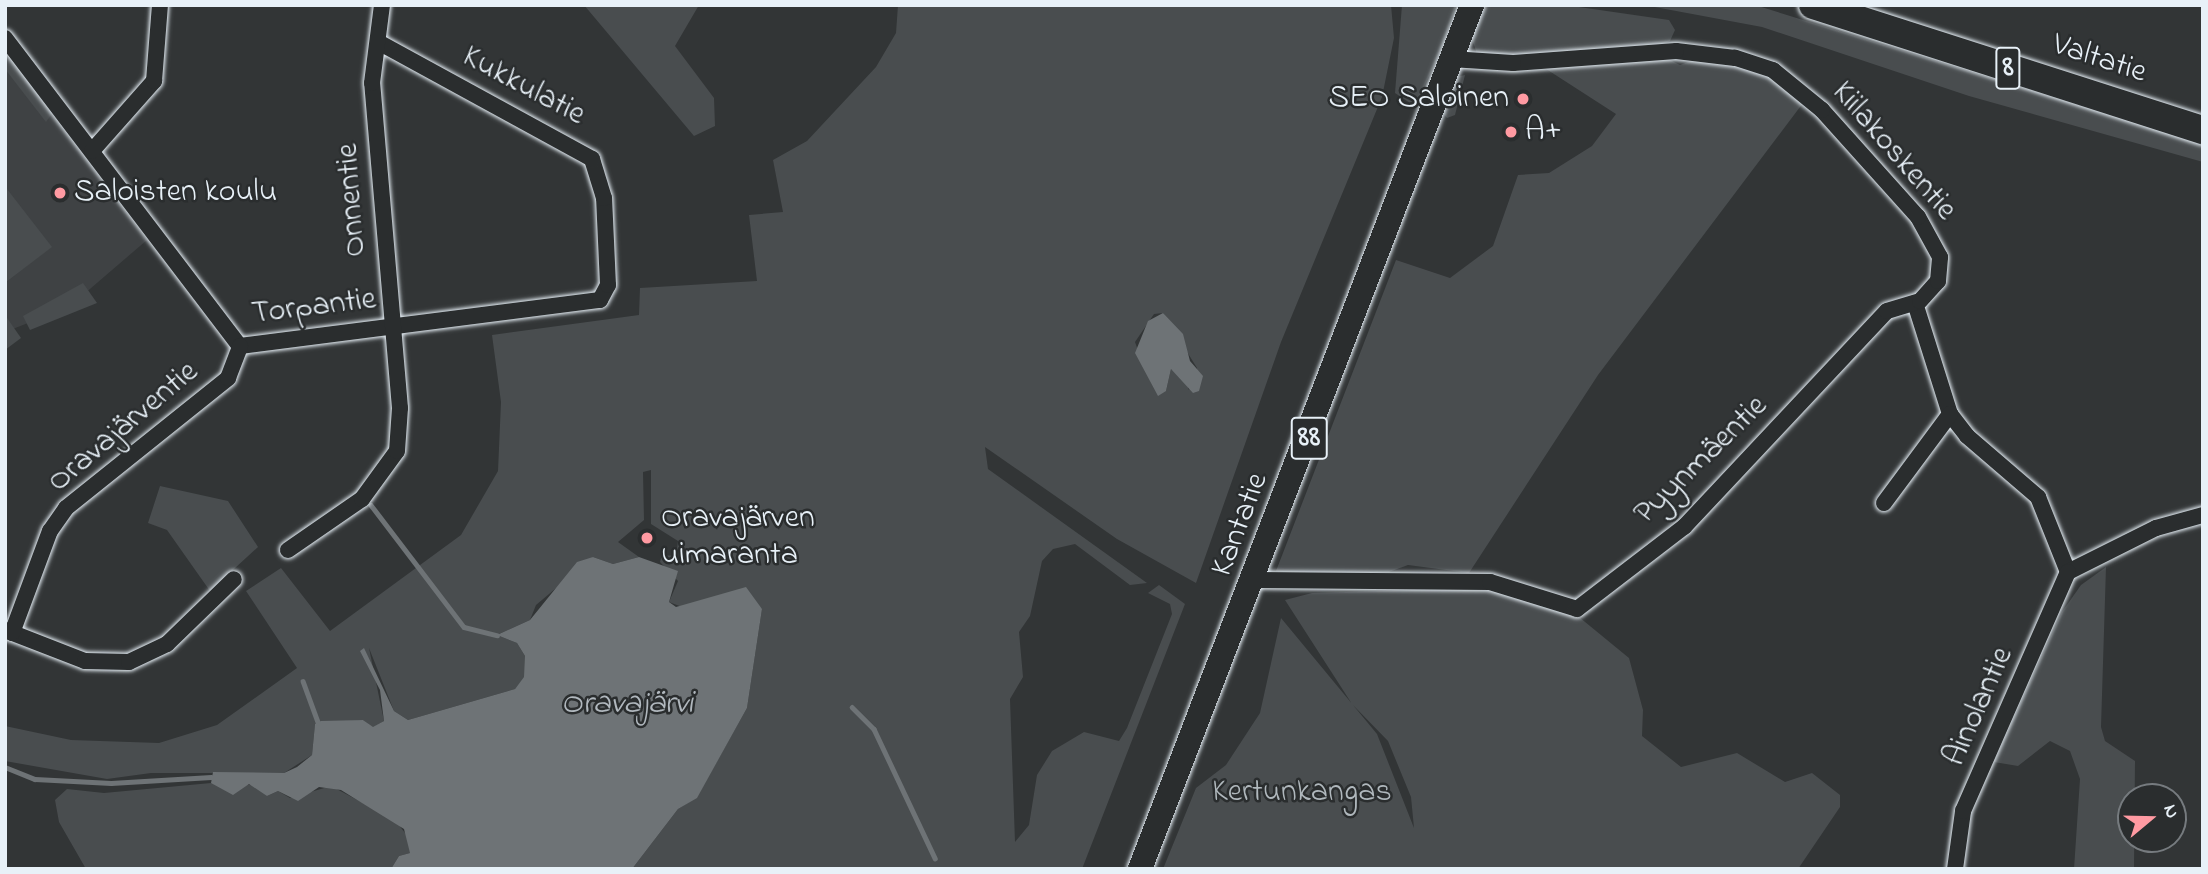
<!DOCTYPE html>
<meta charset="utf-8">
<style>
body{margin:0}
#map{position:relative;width:2208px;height:874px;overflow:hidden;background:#323536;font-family:"Indie Flower",sans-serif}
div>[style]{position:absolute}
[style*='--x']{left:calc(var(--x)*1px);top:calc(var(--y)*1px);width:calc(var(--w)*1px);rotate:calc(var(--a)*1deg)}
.built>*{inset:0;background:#3f4244}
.green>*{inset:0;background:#494d4f}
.water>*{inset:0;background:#6e7376}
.stream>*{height:4.5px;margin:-2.25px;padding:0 2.25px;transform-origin:2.25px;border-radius:2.25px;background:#6e7376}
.roads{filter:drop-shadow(0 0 2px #e8f1f8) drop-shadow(0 0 2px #e8f1f8)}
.street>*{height:16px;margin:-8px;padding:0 8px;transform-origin:8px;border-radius:8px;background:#2a2d2e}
.primary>*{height:24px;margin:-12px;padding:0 12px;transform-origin:12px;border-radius:12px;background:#2a2d2e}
.highway>*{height:28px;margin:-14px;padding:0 14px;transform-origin:14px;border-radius:14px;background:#2a2d2e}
.dots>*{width:19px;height:19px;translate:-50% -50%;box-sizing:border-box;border:4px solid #2a2d2e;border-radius:50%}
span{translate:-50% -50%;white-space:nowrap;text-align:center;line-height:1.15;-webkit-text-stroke:5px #2a2d2e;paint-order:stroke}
.shield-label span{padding:2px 5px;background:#2a2d2e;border:2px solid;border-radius:5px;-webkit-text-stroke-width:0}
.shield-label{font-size:30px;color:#e8f1f8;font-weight:700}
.street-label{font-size:32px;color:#e8f1f8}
.poi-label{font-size:32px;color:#e8f1f8}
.right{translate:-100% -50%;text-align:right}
.left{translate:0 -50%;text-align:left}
.park-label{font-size:32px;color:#b0b8bd}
.water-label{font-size:33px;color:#b1b8be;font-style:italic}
.frame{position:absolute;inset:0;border:7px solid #e8f1f8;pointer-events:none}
.north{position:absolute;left:2117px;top:783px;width:70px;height:70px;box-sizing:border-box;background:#2a2d2e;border:2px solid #767b7f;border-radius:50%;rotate:71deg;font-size:19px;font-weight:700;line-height:28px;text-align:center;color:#e8f1f8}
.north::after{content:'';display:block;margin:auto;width:24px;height:32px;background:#ff9aa2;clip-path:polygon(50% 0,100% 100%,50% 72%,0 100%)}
</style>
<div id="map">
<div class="built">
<i style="clip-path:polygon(5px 53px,147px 240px,69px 307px,5px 332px,5px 283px,51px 247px,5px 191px)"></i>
</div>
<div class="green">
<i style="clip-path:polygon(584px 5px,699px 5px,675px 46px,714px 98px,715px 126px,694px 136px)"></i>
<i style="clip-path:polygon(evenodd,898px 5px,1391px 5px,1394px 38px,1382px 97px,1281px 342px,1196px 583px,1117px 539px,985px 447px,988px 469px,1147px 583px,1130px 585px,1075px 544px,1053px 549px,1042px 561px,1030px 616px,1019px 632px,1023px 677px,1010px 699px,1015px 842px,1029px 825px,1037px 775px,1052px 751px,1084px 732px,1119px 741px,1127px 728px,1172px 614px,1170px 604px,1148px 593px,1159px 585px,1185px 604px,1082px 869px,632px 869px,678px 809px,697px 797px,747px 708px,762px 609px,724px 594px,682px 607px,669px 602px,678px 581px,660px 562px,662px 555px,676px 556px,678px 541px,651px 524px,651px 470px,643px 472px,644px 520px,618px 542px,639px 557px,613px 564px,593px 557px,536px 605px,530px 620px,497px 635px,517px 643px,525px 656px,525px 677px,515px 689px,408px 720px,394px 711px,369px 648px,384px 721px,373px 728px,363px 720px,315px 724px,312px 755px,284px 773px,151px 773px,107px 779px,5px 761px,5px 726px,71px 740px,159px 743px,217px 725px,297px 668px,246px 591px,281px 568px,330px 631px,461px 535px,498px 471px,501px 402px,492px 335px,639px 315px,640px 288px,757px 281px,749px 215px,783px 212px,773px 160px,807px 141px,876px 67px,896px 33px,898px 5px,1163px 313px,1197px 368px,1189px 390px,1184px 377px,1171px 369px,1166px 391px,1141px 359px,1135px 342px,1154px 314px,1163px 313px)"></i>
<i style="clip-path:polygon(1402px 5px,1456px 5px,1440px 53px,1418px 99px,1410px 103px,1395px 93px)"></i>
<i style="clip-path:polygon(1487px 5px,1565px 5px,1669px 20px,1675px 30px,1670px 41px,1656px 46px,1507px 58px,1477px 54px,1471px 36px)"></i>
<i style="clip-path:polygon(1644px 5px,1755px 5px,2203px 144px,2203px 162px,1969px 96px,1762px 27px)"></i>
<i style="clip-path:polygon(5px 48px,53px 112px,46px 122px,5px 69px)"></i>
<i style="clip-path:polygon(1666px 58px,1680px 65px,1696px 59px,1739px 67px,1779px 80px,1803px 103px,1598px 375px,1469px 573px,1408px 565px,1389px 572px,1315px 576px,1276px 571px,1396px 260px,1450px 278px,1493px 246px,1518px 175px,1549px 173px,1592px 146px,1616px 114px,1540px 65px)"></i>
<i style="clip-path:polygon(1465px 75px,1455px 115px,1447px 118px,1443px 113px,1456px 77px)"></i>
<i style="clip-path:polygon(7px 189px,52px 247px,5px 283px,5px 191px)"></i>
<i style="clip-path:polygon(83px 283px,97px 303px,30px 330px,23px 316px)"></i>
<i style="clip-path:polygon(5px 315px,21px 338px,5px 350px)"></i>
<i style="clip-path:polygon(160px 486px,228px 501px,258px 547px,210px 591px,167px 530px,148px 523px)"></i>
<i style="clip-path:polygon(2106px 567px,2101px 727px,2105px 741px,2135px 761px,2134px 869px,2074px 869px,2080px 779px,2070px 751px,2050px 741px,2018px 766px,1994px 762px,2062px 612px,2081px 585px)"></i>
<i style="clip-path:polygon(1444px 589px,1507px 592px,1579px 617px,1629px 658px,1643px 710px,1642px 736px,1681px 767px,1737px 753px,1785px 782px,1812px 773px,1840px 795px,1840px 807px,1798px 869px,1163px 869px,1196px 788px,1226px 765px,1260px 713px,1281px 618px,1377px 734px,1414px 828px,1411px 797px,1388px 741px,1352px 704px,1285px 600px,1312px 593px)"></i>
<i style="clip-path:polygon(211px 783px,258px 785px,267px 796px,278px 791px,290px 798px,331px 786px,395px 820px,412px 842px,410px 853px,399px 856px,391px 869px,86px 869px,59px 822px,55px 800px,67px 789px,104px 793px)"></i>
</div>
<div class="water">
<i style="clip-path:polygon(1163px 313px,1183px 334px,1190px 361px,1203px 376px,1199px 391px,1193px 393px,1171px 369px,1166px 391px,1158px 396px,1135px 353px,1148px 321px)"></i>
<i style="clip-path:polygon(593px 557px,613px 564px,639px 557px,678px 571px,669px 602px,676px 607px,746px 587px,762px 609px,747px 708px,697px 798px,678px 809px,632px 869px,391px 869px,399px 856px,410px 853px,404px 829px,341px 790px,319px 787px,298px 801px,278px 791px,267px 796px,249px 784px,233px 795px,211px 783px,213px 772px,284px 773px,297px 767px,312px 755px,315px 724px,321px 721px,363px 720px,373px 727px,384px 721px,380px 690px,360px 651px,364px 648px,394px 711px,408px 720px,515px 689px,524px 677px,525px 656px,517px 643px,497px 635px,530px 620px,577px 562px)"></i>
</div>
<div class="stream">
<i style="--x:371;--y:505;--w:153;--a:52.7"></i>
<i style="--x:464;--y:627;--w:34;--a:14"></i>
<i style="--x:303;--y:681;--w:44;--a:69.9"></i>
<i style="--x:852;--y:707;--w:31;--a:45"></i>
<i style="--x:874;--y:729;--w:143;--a:64.7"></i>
<i style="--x:5;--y:767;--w:32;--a:22"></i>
<i style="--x:35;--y:779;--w:76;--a:3"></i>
<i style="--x:111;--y:783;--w:100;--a:-3.4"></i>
</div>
<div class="roads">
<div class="street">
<i style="--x:5;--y:38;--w:387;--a:52.7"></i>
<i style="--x:240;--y:346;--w:363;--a:-7.3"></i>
<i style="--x:600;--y:300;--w:17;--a:-62"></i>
<i style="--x:608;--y:285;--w:87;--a:-92.6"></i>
<i style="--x:604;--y:198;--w:41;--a:-107.1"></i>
<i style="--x:592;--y:159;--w:242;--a:-151.3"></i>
<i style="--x:92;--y:151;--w:94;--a:-48.5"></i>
<i style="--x:154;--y:81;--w:76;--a:-85.5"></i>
<i style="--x:1915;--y:303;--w:116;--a:72.5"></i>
<i style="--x:1950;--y:414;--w:28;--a:52"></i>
<i style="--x:1967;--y:436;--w:94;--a:40.7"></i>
<i style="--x:2038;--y:497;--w:81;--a:68.2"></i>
<i style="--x:1884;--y:503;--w:111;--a:-53.4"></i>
<i style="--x:288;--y:550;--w:90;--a:-34.6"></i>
<i style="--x:362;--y:499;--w:59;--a:-53.9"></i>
<i style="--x:397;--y:451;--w:43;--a:-86"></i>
<i style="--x:400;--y:408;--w:326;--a:-94.9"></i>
<i style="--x:372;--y:83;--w:79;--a:-82.7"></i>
<i style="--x:2068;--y:572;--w:98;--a:-26.6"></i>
<i style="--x:2156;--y:528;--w:49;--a:-15.5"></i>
<i style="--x:1256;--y:580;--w:234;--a:0.5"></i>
<i style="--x:1490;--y:582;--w:91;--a:17.2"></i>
<i style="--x:1577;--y:609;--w:135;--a:-37.5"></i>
<i style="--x:1684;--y:527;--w:296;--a:-46.8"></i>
<i style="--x:1887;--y:311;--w:34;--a:-17"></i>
<i style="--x:1920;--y:301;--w:27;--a:-48"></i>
<i style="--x:1938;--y:281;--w:24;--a:-85"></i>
<i style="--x:1940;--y:257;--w:46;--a:-118.8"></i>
<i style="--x:1918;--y:217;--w:144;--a:-131.9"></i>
<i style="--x:1822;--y:110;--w:63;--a:-140.8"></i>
<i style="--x:1773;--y:70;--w:40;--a:-162"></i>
<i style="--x:1735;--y:58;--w:59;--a:-173.2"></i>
<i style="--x:1676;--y:51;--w:163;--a:175.8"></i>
<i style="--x:1513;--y:63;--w:62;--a:-176.3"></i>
<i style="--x:5;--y:630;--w:86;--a:21.2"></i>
<i style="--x:85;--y:661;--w:44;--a:1.3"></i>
<i style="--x:129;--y:662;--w:42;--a:-25.3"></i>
<i style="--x:167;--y:644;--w:93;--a:-44.1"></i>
<i style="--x:12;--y:633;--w:109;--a:-69.6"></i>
<i style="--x:50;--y:531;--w:28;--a:-55"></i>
<i style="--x:66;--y:508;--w:208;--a:-38.7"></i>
<i style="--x:228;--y:378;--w:34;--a:-69"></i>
<i style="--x:1955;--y:869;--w:59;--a:-82.1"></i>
<i style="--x:1963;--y:811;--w:261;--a:-66.3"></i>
</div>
<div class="primary">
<i style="--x:1140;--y:869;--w:926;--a:-68.98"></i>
</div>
<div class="highway">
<i style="--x:1813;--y:5;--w:410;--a:17.8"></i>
</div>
</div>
<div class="dots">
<i style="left:1523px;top:99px;background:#ff9aa2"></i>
<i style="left:1511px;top:132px;background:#ff9aa2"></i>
<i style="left:60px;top:193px;background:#ff9aa2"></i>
<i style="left:647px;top:538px;background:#ff9aa2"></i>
</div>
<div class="shield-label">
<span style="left:2008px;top:68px">8</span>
<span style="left:1309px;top:438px">88</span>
</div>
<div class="street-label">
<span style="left:2099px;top:60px;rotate:18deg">Valtatie</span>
<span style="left:523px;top:87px;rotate:28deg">Kukkulatie</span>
<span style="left:1893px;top:152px;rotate:49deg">Kiilakoskentie</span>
<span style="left:353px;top:200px;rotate:-94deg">Onnentie</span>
<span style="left:314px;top:308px;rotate:-7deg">Torpantie</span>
<span style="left:124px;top:428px;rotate:-40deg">Oravajärventie</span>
<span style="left:1702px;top:461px;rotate:-44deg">Pyynmäentie</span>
<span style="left:1241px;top:525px;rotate:-69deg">Kantatie</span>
<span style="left:1980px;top:707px;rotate:-66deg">Ainolantie</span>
</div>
<div class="poi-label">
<span class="right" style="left:1509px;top:99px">SEO Saloinen</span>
<span class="left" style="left:1525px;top:132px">A+</span>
<span class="left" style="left:74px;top:193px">Saloisten koulu</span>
<span class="left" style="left:661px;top:538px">Oravajärven<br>uimaranta</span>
</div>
<div class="park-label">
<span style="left:1302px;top:793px">Kertunkangas</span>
</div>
<div class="water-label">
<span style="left:627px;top:705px">Oravajärvi</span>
</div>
<div class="frame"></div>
<div class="north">N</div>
</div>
